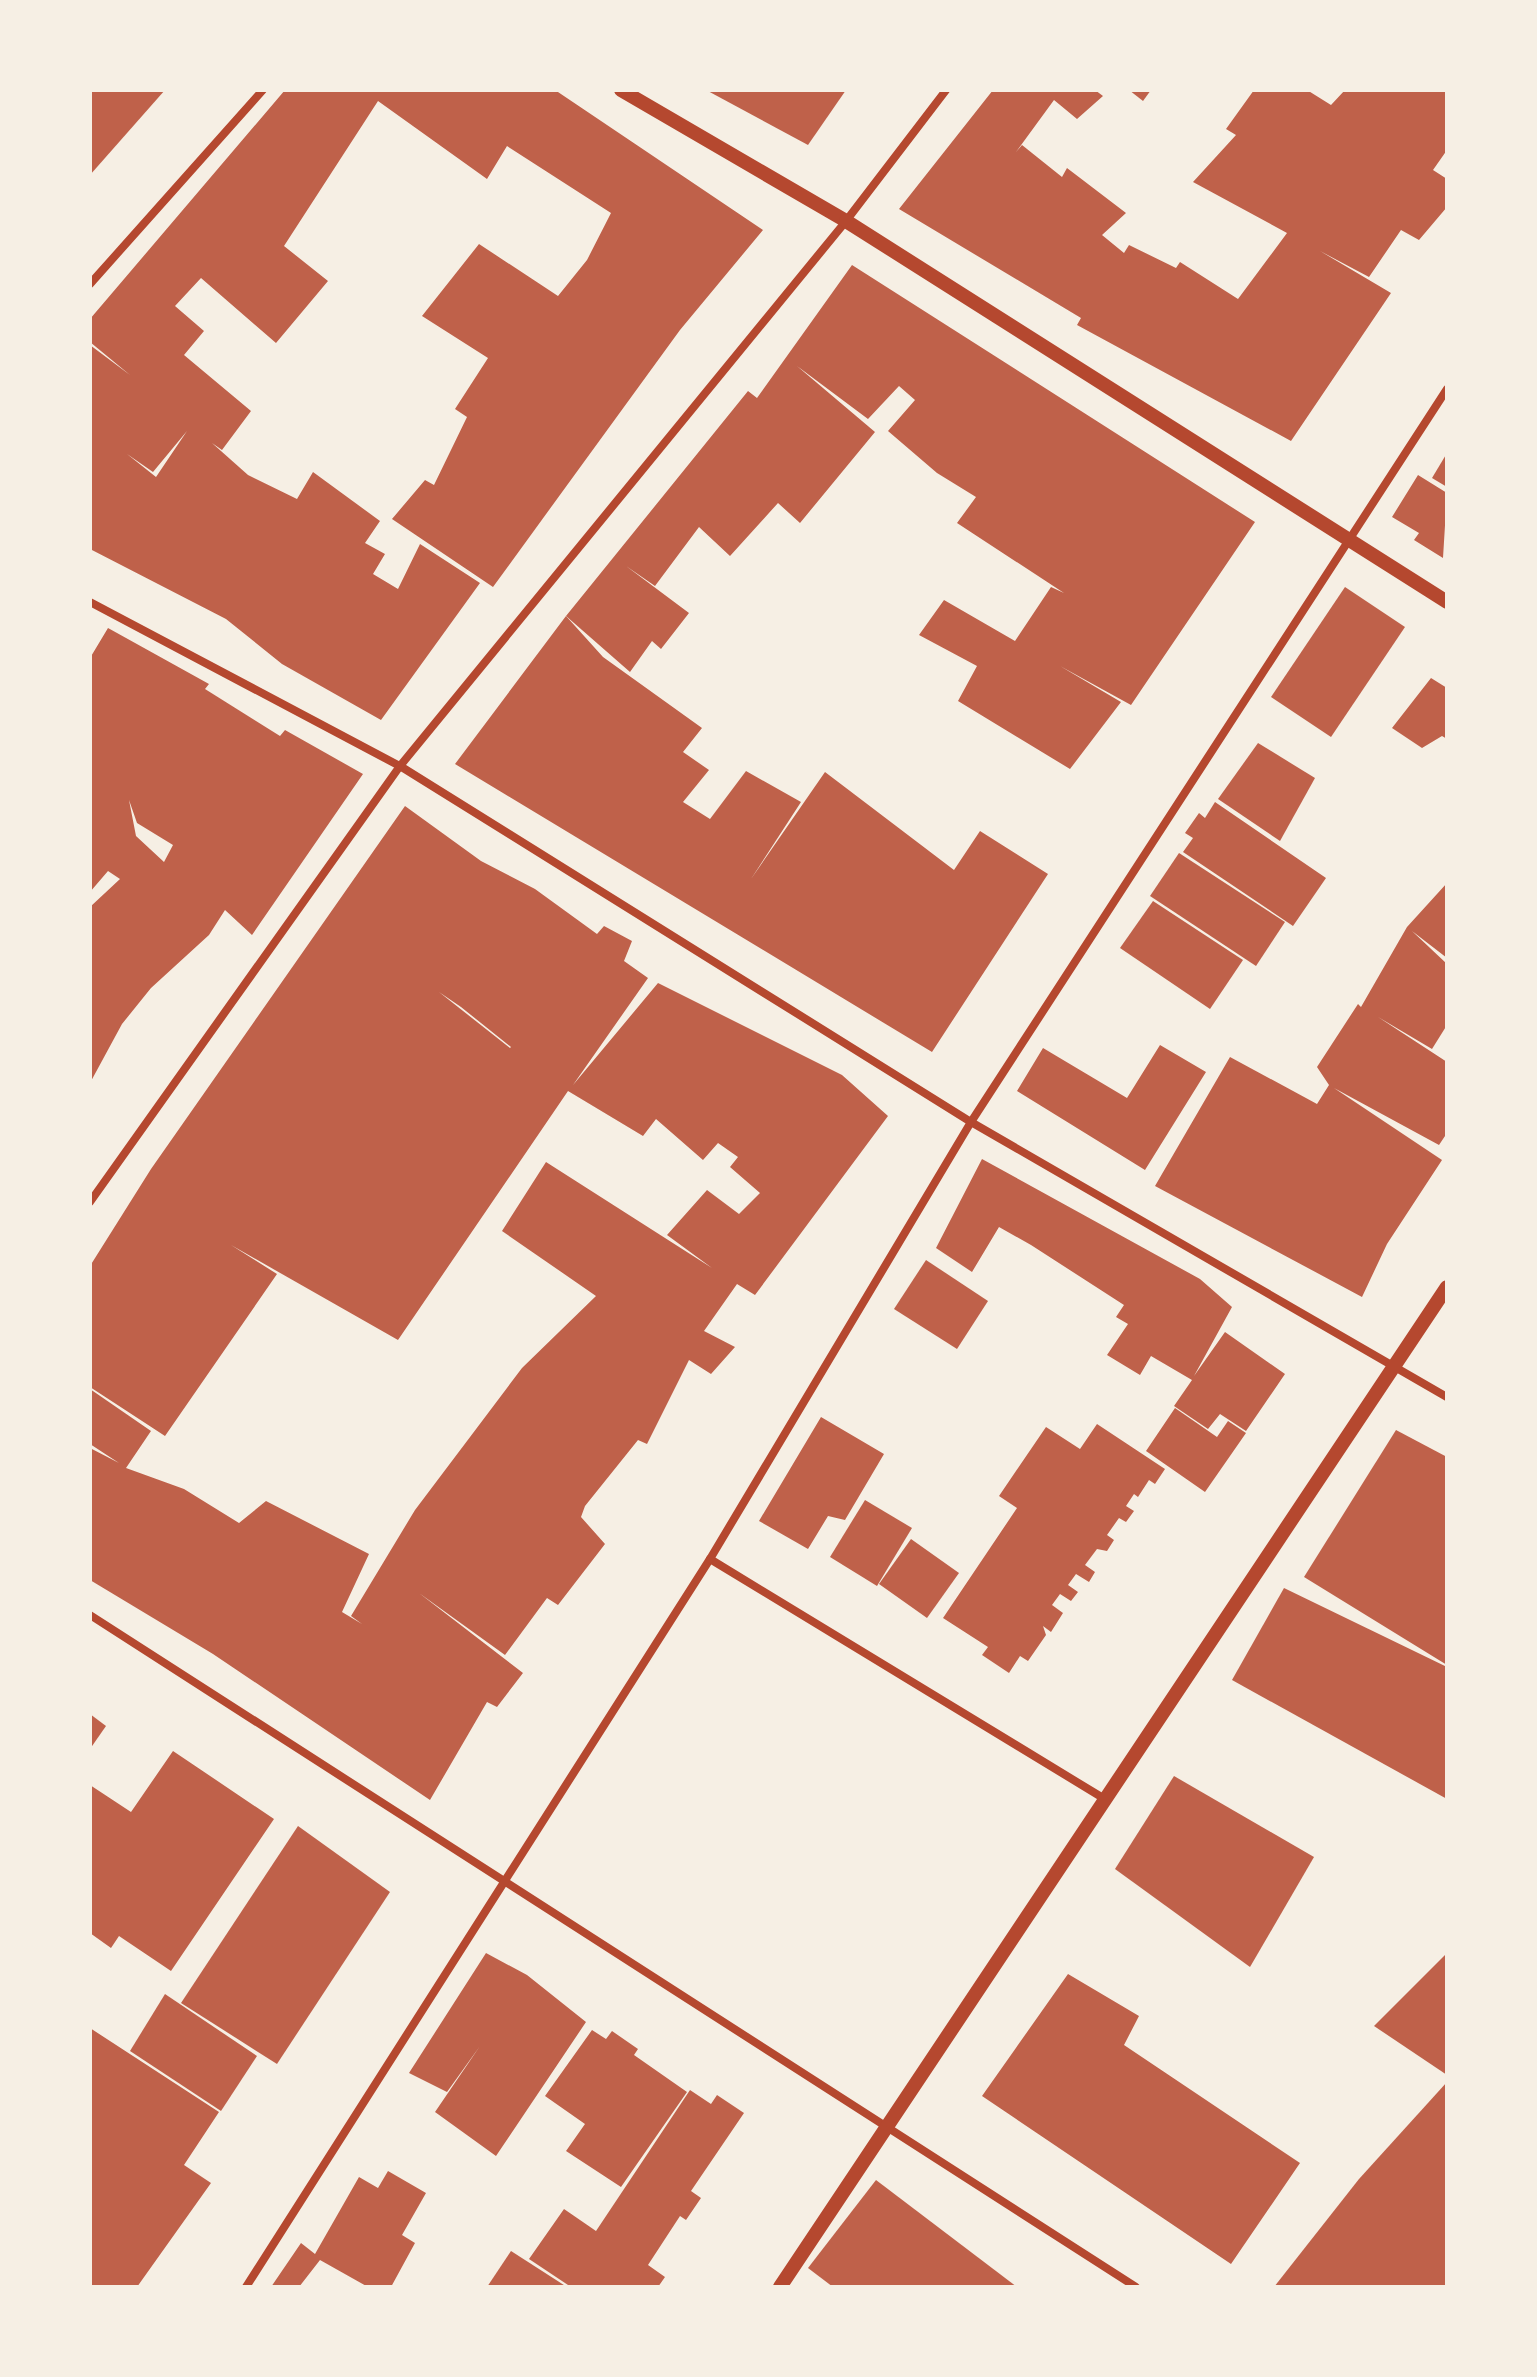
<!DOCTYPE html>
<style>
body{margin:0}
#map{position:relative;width:1537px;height:2377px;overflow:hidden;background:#f6efe4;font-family:Raleway,sans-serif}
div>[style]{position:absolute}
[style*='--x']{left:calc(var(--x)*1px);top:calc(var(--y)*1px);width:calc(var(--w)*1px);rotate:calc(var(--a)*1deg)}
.building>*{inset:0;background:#bf614a}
.minor>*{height:8px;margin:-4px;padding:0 4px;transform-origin:4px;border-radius:4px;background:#b5482f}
.tertiary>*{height:14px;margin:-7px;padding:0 7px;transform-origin:7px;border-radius:7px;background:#b5482f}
span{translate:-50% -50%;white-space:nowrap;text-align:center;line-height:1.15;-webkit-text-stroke:6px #f6efe4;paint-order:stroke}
.frame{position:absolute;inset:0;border:92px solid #f6efe4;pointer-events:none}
</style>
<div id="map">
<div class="building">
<i style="clip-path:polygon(90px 90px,165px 90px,90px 175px)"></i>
<i style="clip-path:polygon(evenodd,285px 90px,555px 90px,763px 230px,680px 330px,493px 587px,392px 519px,425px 480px,434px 485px,467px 417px,455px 409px,488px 358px,422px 316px,479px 244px,558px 296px,587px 260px,611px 213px,507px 146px,487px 179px,378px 101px,284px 246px,328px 281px,276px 343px,201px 278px,175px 306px,204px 331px,184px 355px,251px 411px,222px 450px,212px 443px,248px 475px,297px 499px,313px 472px,380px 521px,365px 543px,385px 554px,373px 574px,398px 589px,420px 544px,480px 583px,381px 720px,282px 664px,226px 619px,90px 549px,90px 345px,130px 375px,90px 342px,90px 319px,285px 90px,187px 431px,156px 477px,127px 454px,153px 472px,187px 431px)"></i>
<i style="clip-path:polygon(706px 90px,846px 90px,808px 145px)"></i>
<i style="clip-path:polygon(993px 90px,1095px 90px,1103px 96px,1077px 119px,1054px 100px,1016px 152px,1022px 145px,1062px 177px,1067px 168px,1126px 213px,1102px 235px,1124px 253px,1129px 245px,1176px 268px,1180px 262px,1238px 299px,1287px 233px,1193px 182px,1236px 135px,1226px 129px,1254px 90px,1307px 90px,1331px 105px,1345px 90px,1447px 90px,1447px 150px,1433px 170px,1447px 179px,1447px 207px,1419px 240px,1401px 230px,1369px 277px,1320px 251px,1391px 293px,1291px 441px,1077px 325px,1081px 318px,899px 209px)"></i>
<i style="clip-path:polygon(1129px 90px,1151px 90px,1143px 101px)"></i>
<i style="clip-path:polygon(852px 265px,1255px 522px,1131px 705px,1060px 666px,1121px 702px,1070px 769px,958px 701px,977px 666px,919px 635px,944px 600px,1015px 641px,1051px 587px,1064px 593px,957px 523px,976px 497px,937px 473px,888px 431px,915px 400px,899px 386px,868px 419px,797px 366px,875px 432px,800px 523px,778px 503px,730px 556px,699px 527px,655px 586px,626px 566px,689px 613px,661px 649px,652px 641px,630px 672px,566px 616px,748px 391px,757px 398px)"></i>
<i style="clip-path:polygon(1447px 453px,1447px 487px,1432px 478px)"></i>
<i style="clip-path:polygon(1418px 475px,1447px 493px,1443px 558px,1414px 540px,1419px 533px,1392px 517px)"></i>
<i style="clip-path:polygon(1345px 587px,1405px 627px,1331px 737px,1271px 697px)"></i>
<i style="clip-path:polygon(566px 616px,603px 657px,702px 728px,683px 752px,709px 770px,683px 802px,710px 819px,746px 771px,801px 802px,751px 879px,825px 772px,954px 870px,980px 831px,1048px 874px,932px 1052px,455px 764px)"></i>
<i style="clip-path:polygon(evenodd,108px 628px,209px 684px,205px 689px,280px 736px,285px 730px,363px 774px,252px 935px,225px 910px,209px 935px,151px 988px,122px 1024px,90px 1083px,90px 907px,120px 879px,108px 871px,90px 892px,90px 658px,108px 628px,129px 800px,137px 823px,173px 845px,164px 862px,136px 836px,129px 800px)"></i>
<i style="clip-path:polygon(1431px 678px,1447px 688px,1447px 739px,1442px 736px,1422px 748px,1392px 728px)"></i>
<i style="clip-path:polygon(1258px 743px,1315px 778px,1280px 841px,1218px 799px)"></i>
<i style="clip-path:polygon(1215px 802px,1326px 878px,1293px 926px,1183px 852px,1193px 838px,1185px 833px,1199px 813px,1205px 818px)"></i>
<i style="clip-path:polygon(evenodd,405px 806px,481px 861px,535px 889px,597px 934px,604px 926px,632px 941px,624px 961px,648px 978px,573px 1085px,658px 983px,842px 1075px,888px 1116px,755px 1295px,737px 1284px,704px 1331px,735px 1347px,711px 1374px,689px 1360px,647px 1444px,638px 1440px,585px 1506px,581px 1517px,605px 1544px,558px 1605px,547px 1598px,505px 1655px,419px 1593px,523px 1673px,497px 1707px,487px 1702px,430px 1800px,213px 1654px,90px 1580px,90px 1448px,119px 1463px,90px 1444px,90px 1389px,151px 1431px,126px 1468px,184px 1489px,239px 1523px,266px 1501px,369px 1554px,342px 1612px,362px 1624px,351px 1616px,415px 1510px,522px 1368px,596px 1296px,502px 1231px,546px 1162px,712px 1268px,667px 1235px,707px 1190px,739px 1214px,760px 1193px,730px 1167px,738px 1157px,718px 1143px,703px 1160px,656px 1119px,643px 1136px,568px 1091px,398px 1340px,231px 1245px,277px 1274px,165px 1436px,90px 1387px,90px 1266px,151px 1169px,405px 806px,439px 992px,461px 1007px,511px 1047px,510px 1048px,439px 992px)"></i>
<i style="clip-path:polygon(1179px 853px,1285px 922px,1256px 966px,1150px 896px)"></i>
<i style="clip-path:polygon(1447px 883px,1447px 958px,1412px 931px,1447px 964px,1447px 1025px,1432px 1049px,1378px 1017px,1447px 1062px,1447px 1133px,1439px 1145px,1334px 1088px,1442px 1160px,1387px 1244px,1362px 1297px,1155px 1186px,1230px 1057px,1317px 1104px,1329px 1085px,1317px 1067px,1358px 1004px,1361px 1007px,1407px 927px)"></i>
<i style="clip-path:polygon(1153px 901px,1243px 960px,1210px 1009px,1120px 948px)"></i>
<i style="clip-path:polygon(1160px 1045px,1206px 1072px,1145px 1170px,1017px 1091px,1043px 1048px,1127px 1098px)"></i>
<i style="clip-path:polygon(982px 1159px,1200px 1279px,1232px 1307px,1194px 1376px,1225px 1332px,1285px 1374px,1246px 1431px,1220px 1414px,1208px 1429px,1174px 1406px,1192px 1380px,1151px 1356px,1140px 1375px,1107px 1355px,1128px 1324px,1116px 1317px,1124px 1305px,1031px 1245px,999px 1227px,972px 1272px,936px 1248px)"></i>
<i style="clip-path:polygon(926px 1260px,988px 1301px,957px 1349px,894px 1309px)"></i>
<i style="clip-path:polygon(1175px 1408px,1217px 1437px,1228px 1421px,1246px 1433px,1205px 1492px,1146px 1451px)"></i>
<i style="clip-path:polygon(821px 1417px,884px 1454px,845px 1520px,828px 1516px,808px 1549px,759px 1521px)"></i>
<i style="clip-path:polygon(1097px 1424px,1165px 1469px,1155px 1484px,1149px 1480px,1138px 1497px,1134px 1494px,1126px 1506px,1134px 1511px,1126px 1522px,1119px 1518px,1107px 1535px,1114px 1540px,1107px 1551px,1097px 1549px,1085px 1565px,1095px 1572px,1089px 1582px,1076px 1574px,1068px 1585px,1078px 1592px,1071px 1601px,1060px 1594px,1052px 1605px,1063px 1613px,1051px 1632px,1043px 1626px,1046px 1635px,1028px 1661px,1020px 1656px,1009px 1673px,982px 1655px,988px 1647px,943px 1618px,1017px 1508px,999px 1496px,1046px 1427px,1080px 1449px)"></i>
<i style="clip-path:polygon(1396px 1430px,1447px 1457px,1447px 1665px,1304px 1577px)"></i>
<i style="clip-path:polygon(865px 1500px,912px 1528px,877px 1586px,830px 1557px)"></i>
<i style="clip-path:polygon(911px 1539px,959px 1573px,927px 1618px,879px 1584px)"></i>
<i style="clip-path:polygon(1284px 1588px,1447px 1667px,1447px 1799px,1232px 1680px)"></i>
<i style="clip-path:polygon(90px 1714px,106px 1726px,90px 1749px)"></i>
<i style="clip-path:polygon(173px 1751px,274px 1819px,171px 1971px,119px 1936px,111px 1948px,90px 1933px,90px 1785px,131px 1812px)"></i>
<i style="clip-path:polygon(1174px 1776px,1314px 1857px,1250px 1967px,1115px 1869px)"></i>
<i style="clip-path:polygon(298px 1826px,390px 1892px,277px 2064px,181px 2003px)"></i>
<i style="clip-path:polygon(486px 1953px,527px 1975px,586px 2022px,496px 2156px,435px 2112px,480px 2046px,447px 2092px,409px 2073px)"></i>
<i style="clip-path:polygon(1447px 1953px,1447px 2075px,1374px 2026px)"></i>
<i style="clip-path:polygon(1068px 1974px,1139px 2016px,1124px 2045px,1300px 2163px,1231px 2264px,982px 2096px)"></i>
<i style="clip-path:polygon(165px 1994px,257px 2056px,221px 2111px,130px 2051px)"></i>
<i style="clip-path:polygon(90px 2028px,219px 2112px,184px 2165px,211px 2183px,137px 2287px,90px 2287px)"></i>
<i style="clip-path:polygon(592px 2030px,606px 2039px,612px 2031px,638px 2049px,634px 2055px,687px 2092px,621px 2187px,566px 2151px,585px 2124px,545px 2096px)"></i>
<i style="clip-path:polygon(1447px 2082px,1447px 2287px,1274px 2287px,1359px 2179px)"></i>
<i style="clip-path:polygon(690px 2090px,711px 2104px,717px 2095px,744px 2113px,691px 2191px,701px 2198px,686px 2220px,680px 2216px,648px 2265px,665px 2277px,658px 2287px,571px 2287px,529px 2259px,564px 2209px,596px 2231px)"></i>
<i style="clip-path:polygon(388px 2171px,426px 2193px,402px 2235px,415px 2243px,391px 2287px,368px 2287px,320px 2260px,299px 2287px,271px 2287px,301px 2243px,315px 2254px,359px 2177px,378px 2188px)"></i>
<i style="clip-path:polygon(876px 2180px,1017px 2287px,833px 2287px,808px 2268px)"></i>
<i style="clip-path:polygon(511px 2251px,567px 2287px,487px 2287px)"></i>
</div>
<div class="minor">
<i style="--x:90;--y:284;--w:260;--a:-48.3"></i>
<i style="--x:90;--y:602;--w:351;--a:27.9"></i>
<i style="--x:400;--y:766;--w:673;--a:31.94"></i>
<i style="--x:971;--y:1122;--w:550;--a:30.02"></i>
<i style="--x:90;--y:1202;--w:535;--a:-54.59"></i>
<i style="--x:400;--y:766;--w:704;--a:-50.7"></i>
<i style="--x:846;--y:221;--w:165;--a:-52.6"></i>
<i style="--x:710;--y:1559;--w:462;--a:31.3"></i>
<i style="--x:90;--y:1615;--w:1243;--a:32.72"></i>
<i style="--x:246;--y:2287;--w:863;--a:-57.49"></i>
<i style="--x:710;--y:1559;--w:509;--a:-59.15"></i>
<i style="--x:971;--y:1122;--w:874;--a:-57"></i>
</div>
<div class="tertiary">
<i style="--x:621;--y:90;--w:260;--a:30.2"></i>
<i style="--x:846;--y:221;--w:712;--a:32.37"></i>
<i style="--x:780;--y:2287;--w:1202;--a:-56.3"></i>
</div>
<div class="frame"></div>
</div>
